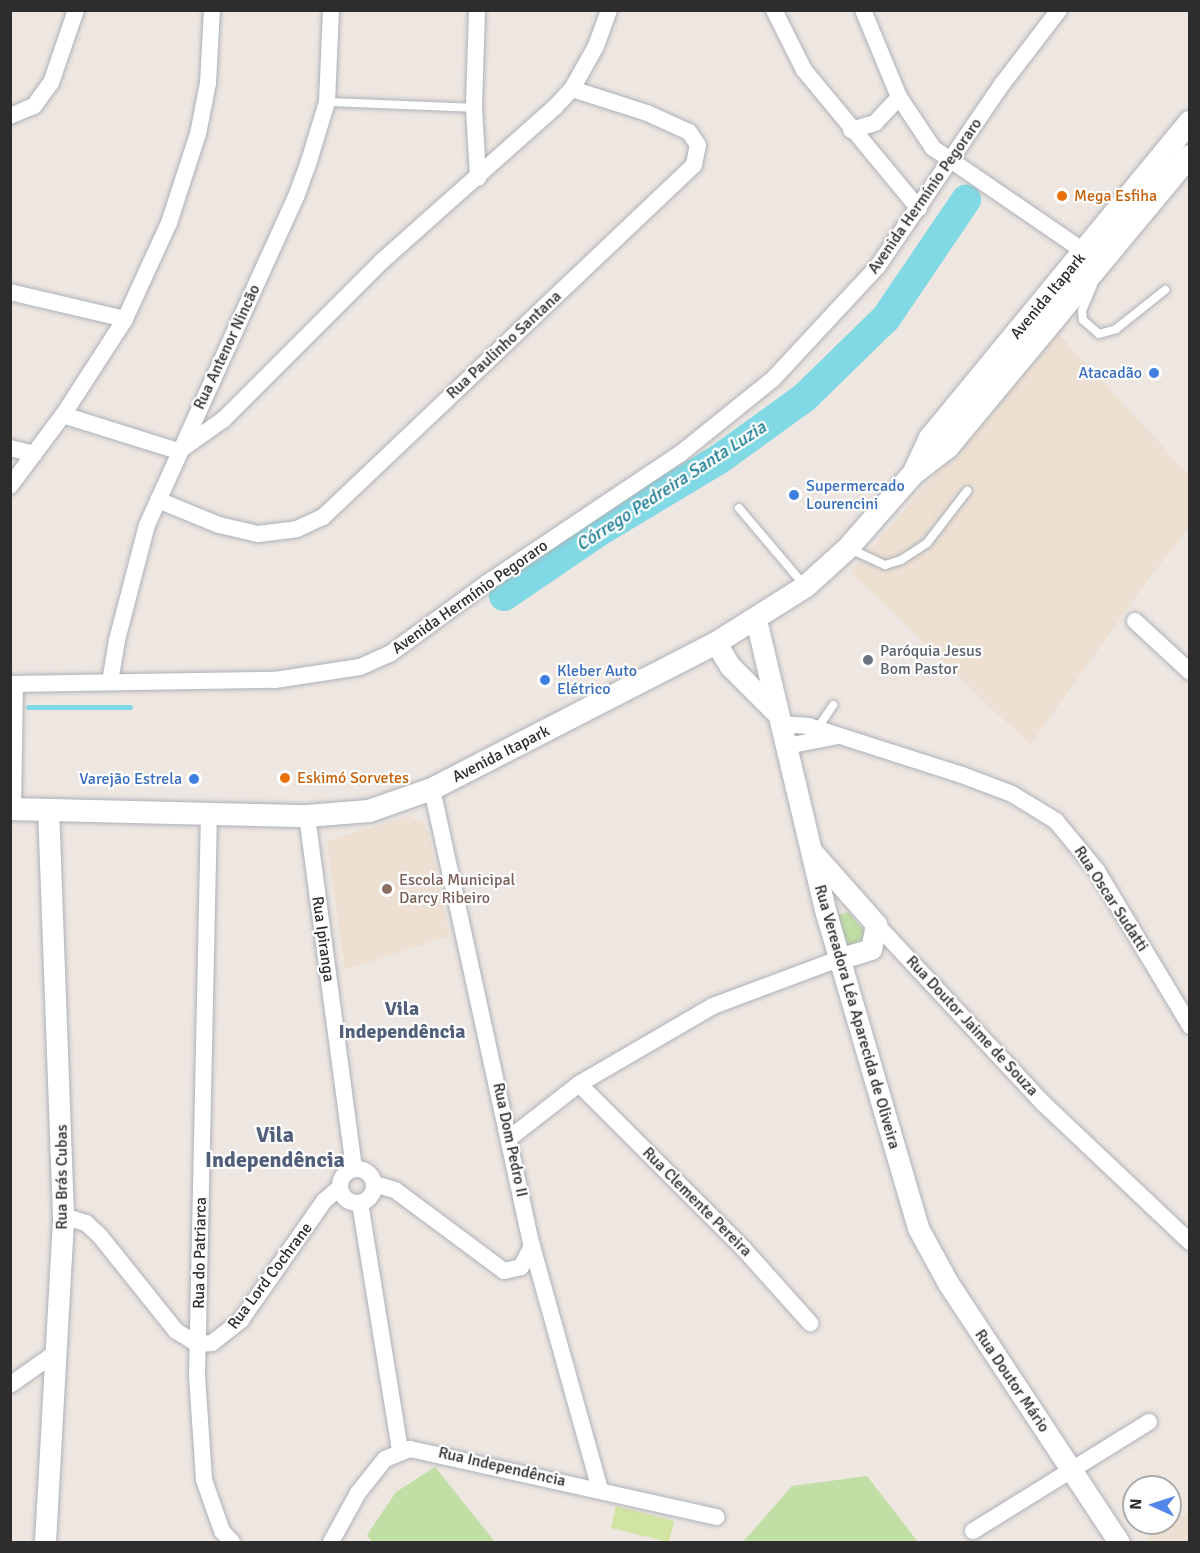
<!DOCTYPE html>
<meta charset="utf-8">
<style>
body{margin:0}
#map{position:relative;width:1200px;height:1553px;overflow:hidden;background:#ede6e1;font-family:Signika,sans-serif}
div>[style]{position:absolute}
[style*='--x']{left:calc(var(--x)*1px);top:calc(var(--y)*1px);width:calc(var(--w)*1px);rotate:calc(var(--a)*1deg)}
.education>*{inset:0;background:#ede0d3}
.green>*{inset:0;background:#c1dea4}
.pitch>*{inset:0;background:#d2e4a1}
.stream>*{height:5px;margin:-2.5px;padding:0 2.5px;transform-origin:2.5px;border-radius:2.5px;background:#80d9e4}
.river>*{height:30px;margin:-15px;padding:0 15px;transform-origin:15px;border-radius:15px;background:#80d9e4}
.roads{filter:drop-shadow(0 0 2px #aeb1b8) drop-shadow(0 0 2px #aeb1b8)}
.service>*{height:8px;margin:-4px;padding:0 4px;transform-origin:4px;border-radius:4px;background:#fff}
.minor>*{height:16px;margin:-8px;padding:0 8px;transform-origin:8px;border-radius:8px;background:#fff}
.minor>.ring{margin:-8px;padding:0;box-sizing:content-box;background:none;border:16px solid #fff;border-radius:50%}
.tertiary>*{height:21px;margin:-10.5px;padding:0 10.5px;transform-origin:10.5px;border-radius:10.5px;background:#fff}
.secondary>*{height:22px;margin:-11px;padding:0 11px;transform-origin:11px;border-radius:11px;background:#fff}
.dots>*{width:16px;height:16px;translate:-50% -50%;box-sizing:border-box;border:3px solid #fff;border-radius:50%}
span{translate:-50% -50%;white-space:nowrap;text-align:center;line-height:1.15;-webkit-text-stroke:4.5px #fff;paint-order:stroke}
.street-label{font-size:16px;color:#2d2d2d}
.food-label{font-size:16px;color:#c56008}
.left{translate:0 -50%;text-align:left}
.shop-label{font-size:16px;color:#366cbe}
.right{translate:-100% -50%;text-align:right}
.worship-label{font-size:16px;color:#5b616d}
.education-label{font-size:16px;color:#785e54}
.water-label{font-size:18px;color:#1b7d93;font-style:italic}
.quarter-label{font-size:20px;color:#515f7a;font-weight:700}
.district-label{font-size:22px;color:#515f7a;font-weight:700}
.frame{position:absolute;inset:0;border:12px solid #2d2d2d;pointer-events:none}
.north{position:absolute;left:1122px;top:1475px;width:60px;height:60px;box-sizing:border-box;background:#fff;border:2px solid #ababab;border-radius:50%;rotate:273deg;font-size:16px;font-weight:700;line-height:24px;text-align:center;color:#2d2d2d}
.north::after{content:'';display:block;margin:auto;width:21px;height:27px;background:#5286e9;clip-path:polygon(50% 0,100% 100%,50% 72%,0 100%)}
</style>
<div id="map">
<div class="education">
<i style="clip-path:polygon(1058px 333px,1189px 475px,1189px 529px,1153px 573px,1030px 745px,851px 572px)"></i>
<i style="clip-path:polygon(409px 816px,424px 823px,429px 834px,449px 936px,345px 970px,327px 841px)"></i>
<i style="clip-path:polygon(1189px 1512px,1189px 1542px,1149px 1542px,1147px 1538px)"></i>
</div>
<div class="green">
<i style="clip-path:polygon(848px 912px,871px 938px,844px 952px,836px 915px)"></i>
<i style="clip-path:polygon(435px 1467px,495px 1542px,372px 1542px,367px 1535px,396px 1492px)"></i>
<i style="clip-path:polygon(867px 1476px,918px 1542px,743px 1542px,792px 1486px)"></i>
</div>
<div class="pitch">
<i style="clip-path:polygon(616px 1506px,674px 1521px,669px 1542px,611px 1528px)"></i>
</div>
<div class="stream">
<i style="--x:28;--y:707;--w:102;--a:0"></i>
</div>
<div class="river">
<i style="--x:504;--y:596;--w:114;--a:-34.2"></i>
<i style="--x:598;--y:532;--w:140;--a:-31"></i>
<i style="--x:718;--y:460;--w:107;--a:-35.9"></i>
<i style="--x:805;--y:397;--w:113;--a:-44.3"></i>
<i style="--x:886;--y:318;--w:143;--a:-55.9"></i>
</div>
<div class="roads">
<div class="service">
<i style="--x:327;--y:102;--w:147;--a:2.3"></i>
<i style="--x:1093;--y:285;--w:28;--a:113"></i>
<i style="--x:1082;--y:311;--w:9;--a:84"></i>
<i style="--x:1083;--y:320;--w:21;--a:41"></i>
<i style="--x:1099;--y:334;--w:18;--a:-16"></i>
<i style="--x:1116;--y:329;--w:63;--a:-38.5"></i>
<i style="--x:739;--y:508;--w:102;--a:49.8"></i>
<i style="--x:848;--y:548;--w:41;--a:24.7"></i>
<i style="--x:885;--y:565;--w:17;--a:-17"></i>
<i style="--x:901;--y:560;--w:31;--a:-33"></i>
<i style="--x:927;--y:543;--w:66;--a:-52.4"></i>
<i style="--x:817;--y:729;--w:29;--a:-56"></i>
</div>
<div class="minor">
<i style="--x:477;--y:10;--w:98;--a:91.8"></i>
<i style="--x:474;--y:108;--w:70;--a:86.7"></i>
<i style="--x:774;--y:10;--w:67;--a:63.4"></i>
<i style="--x:804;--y:70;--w:180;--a:50.4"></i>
<i style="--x:863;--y:10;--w:94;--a:67.5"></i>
<i style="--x:899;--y:97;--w:61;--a:56.3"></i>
<i style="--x:933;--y:148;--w:184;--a:34.4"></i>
<i style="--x:10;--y:116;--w:26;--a:-23"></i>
<i style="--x:34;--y:106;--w:29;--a:-54"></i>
<i style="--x:51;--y:83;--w:77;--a:-71.1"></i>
<i style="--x:851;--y:130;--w:25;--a:-16"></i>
<i style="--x:875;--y:123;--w:35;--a:-47"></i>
<i style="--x:10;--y:292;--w:118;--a:13.2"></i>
<i style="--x:63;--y:415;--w:121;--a:17.4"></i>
<i style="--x:10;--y:448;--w:25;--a:14"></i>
<i style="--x:179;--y:451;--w:55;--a:-35.4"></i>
<i style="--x:224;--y:419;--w:223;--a:-45"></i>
<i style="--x:382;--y:261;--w:232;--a:-41.7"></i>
<i style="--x:555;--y:107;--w:25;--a:-47"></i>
<i style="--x:572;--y:89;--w:49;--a:-60.8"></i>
<i style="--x:596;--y:46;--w:38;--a:-70"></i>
<i style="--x:10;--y:486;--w:89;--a:-53.3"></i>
<i style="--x:63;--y:415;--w:114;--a:-57.1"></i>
<i style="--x:125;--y:319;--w:106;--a:-65.4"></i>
<i style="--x:169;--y:223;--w:94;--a:-72"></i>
<i style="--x:198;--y:134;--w:52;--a:-78.9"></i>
<i style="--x:208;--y:83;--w:73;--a:-86.9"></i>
<i style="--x:158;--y:500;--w:66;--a:22.3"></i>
<i style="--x:219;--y:525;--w:40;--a:13"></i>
<i style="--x:258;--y:534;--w:39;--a:-7"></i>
<i style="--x:297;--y:529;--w:29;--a:-25"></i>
<i style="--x:323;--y:517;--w:511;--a:-43.49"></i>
<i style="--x:694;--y:165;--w:20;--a:-79"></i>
<i style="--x:698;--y:145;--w:16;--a:-125"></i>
<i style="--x:689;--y:132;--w:46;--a:-155.7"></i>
<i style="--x:647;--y:113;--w:79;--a:-162.3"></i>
<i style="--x:1135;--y:621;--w:75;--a:42.8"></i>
<i style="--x:110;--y:682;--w:43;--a:-80.5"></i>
<i style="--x:117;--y:640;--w:119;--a:-75.4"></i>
<i style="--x:147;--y:525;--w:360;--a:-65.6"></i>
<i style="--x:296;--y:197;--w:38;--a:-70"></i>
<i style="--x:309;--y:161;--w:62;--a:-73"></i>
<i style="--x:327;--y:102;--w:92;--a:-87.5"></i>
<i style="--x:10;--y:684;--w:265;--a:-0.9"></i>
<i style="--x:275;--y:680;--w:86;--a:-8.7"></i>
<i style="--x:360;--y:667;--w:34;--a:-24"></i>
<i style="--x:391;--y:653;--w:119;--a:-36.1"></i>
<i style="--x:487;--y:583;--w:232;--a:-33.8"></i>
<i style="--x:680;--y:454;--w:119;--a:-38.9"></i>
<i style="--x:773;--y:379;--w:154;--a:-47.1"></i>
<i style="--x:878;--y:266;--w:222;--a:-55.7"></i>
<i style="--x:1003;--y:83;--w:92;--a:-52.5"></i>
<i style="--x:781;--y:724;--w:28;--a:4"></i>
<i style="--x:809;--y:726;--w:161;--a:17.8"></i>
<i style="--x:962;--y:775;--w:53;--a:20.8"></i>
<i style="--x:1012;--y:794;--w:52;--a:31.5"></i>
<i style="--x:1056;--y:821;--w:65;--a:50.6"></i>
<i style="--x:1097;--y:871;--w:181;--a:59"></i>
<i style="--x:787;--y:746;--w:52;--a:-11.1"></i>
<i style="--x:432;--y:789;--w:468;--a:77.7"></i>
<i style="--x:532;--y:1246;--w:252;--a:74.4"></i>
<i style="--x:13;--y:809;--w:125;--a:-89.1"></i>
<i style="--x:209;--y:812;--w:564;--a:91.22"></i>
<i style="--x:197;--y:1376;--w:104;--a:86.1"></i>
<i style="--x:204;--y:1480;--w:54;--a:70.6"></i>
<i style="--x:222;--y:1531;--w:15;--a:48"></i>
<i style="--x:307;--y:816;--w:355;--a:82.4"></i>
<i style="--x:876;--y:924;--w:246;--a:47"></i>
<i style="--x:1044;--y:1104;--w:201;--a:43.4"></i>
<i style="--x:579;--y:1084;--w:232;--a:45"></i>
<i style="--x:743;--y:1248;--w:101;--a:48.2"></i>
<i style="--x:511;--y:1137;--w:86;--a:-37.9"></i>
<i style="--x:579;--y:1084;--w:155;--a:-30.2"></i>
<i style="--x:713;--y:1006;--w:134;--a:-20.5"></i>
<i class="ring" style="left:340px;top:1169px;width:18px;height:18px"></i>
<i style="--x:374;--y:1184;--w:22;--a:16"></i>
<i style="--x:395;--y:1190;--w:136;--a:36.6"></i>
<i style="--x:504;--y:1271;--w:17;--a:-13"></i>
<i style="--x:521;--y:1267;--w:24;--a:-62"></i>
<i style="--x:360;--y:1203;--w:250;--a:80.8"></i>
<i style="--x:63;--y:1216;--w:24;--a:17"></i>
<i style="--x:86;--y:1223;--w:19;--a:43"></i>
<i style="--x:100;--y:1236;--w:122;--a:51.3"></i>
<i style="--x:176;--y:1331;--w:26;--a:31"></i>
<i style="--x:198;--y:1344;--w:14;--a:-4"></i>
<i style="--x:212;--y:1343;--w:37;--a:-38"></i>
<i style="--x:241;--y:1320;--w:145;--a:-55.1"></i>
<i style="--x:324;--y:1201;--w:21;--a:-41"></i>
<i style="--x:10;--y:1385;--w:54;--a:-35.2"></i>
<i style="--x:973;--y:1531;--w:207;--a:-31.8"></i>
<i style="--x:331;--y:1542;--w:56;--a:-61.1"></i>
<i style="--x:358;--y:1493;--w:43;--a:-51.5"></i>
<i style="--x:385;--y:1459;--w:27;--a:-22"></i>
<i style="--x:410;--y:1449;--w:314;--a:12.5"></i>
</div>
<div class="tertiary">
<i style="--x:756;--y:620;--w:301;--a:76.6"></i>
<i style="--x:826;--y:913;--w:328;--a:73.7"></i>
<i style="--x:918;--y:1228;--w:63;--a:61.4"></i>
<i style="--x:948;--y:1283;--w:310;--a:56.6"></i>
<i style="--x:716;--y:643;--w:27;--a:59"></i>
<i style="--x:730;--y:666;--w:65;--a:45"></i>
<i style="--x:814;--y:854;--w:94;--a:48.5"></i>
<i style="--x:876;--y:924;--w:25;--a:101"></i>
<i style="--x:871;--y:949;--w:34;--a:163"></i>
<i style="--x:45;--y:1542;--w:326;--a:-86.8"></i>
<i style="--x:63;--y:1216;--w:406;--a:-92.1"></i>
</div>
<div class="secondary">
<i style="--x:915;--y:470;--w:35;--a:-65"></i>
<i style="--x:930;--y:438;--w:409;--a:-50.6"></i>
<i style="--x:10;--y:809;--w:297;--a:1.4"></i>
<i style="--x:307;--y:816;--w:62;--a:-4.6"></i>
<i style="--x:369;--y:811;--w:67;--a:-19.2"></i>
<i style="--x:432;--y:789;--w:319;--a:-27.2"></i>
<i style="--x:716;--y:643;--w:105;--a:-32.2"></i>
<i style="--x:805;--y:587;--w:58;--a:-42.2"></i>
<i style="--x:848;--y:548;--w:98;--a:-48.7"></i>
<i style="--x:913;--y:474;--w:44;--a:-37.6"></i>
<i style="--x:948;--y:447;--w:378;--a:-50.3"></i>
</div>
</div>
<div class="dots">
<i style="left:1062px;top:196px;background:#e8710a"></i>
<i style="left:1154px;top:373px;background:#3f7fe0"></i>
<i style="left:794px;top:495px;background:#3f7fe0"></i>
<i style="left:868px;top:660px;background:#6b7280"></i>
<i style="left:545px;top:680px;background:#3f7fe0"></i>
<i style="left:285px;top:778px;background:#e8710a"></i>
<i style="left:194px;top:779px;background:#3f7fe0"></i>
<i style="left:387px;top:889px;background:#8d6e63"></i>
</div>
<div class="street-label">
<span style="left:925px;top:196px;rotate:-55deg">Avenida Hermínio Pegoraro</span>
<span style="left:1048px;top:296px;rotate:-50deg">Avenida Itapark</span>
<span style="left:504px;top:345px;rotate:-43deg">Rua Paulinho Santana</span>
<span style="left:227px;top:347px;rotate:-65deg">Rua Antenor Nincão</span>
<span style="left:470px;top:597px;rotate:-35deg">Avenida Hermínio Pegoraro</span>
<span style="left:501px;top:754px;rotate:-27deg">Avenida Itapark</span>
<span style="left:1111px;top:899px;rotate:57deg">Rua Oscar Sudatti</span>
<span style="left:323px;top:939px;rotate:82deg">Rua Ipiranga</span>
<span style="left:857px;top:1017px;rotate:74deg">Rua Vereadora Léa Aparecida de Oliveira</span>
<span style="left:972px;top:1026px;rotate:47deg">Rua Doutor Jaime de Souza</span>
<span style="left:510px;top:1140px;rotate:78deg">Rua Dom Pedro II</span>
<span style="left:62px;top:1177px;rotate:-90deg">Rua Brás Cubas</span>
<span style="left:697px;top:1202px;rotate:45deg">Rua Clemente Pereira</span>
<span style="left:200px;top:1253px;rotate:-89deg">Rua do Patriarca</span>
<span style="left:270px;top:1276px;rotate:-53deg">Rua Lord Cochrane</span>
<span style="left:1012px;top:1381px;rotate:56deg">Rua Doutor Mário</span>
<span style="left:502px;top:1467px;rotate:13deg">Rua Independência</span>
</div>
<div class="food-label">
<span class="left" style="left:1074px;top:196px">Mega Esfiha</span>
<span class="left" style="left:297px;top:778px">Eskimó Sorvetes</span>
</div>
<div class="shop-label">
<span class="right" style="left:1142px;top:373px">Atacadão</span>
<span class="left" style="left:806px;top:495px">Supermercado<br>Lourencini</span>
<span class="left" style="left:557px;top:680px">Kleber Auto<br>Elétrico</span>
<span class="right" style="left:182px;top:779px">Varejão Estrela</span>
</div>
<div class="worship-label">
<span class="left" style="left:880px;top:660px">Paróquia Jesus<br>Bom Pastor</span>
</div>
<div class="education-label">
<span class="left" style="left:399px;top:889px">Escola Municipal<br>Darcy Ribeiro</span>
</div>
<div class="water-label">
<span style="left:671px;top:486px;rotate:-33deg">Córrego Pedreira Santa Luzia</span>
</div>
<div class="quarter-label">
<span style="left:402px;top:1020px">Vila<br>Independência</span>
</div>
<div class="district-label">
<span style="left:275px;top:1147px">Vila<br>Independência</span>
</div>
<div class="frame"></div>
<div class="north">N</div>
</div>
